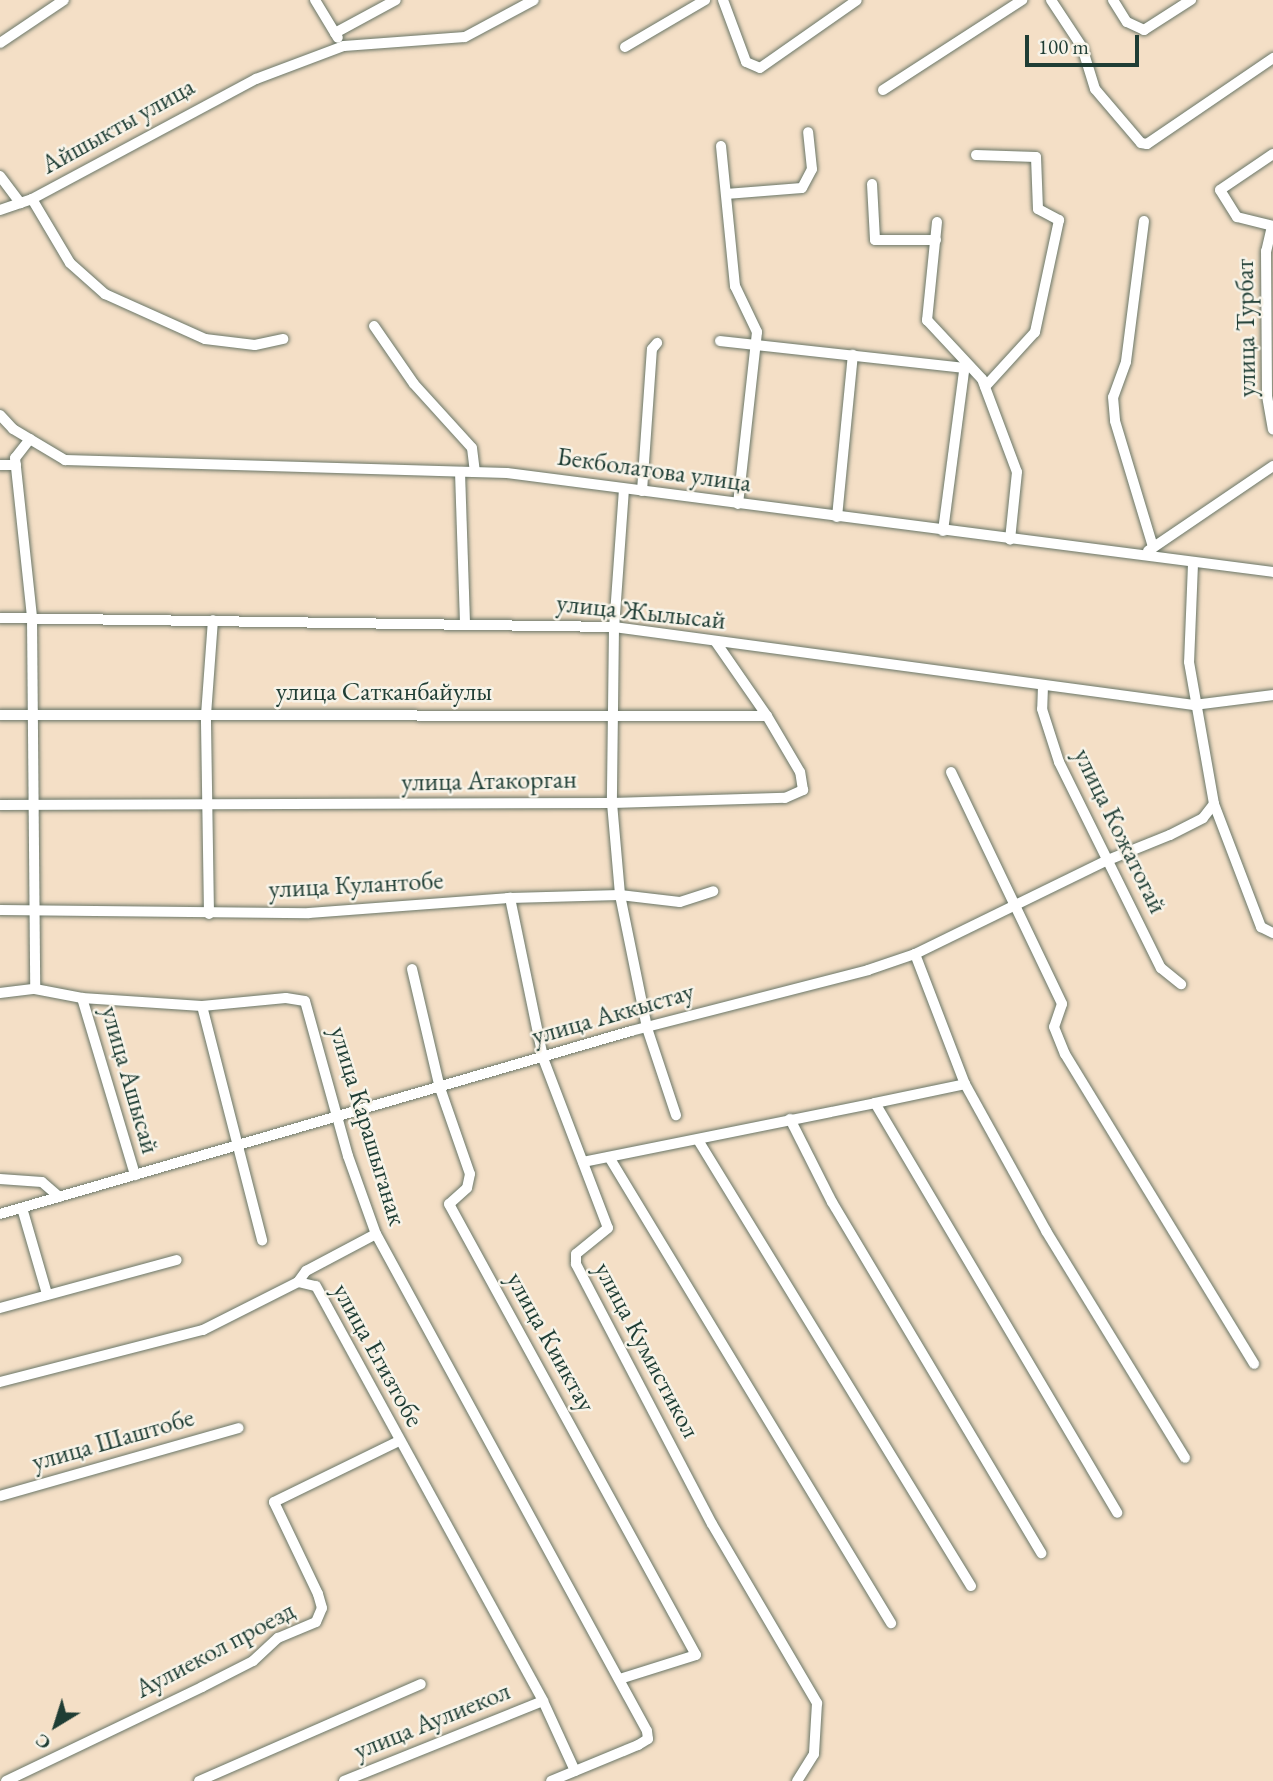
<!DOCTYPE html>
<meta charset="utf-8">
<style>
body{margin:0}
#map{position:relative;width:1273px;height:1781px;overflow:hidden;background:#f4dfc6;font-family:"EB Garamond",serif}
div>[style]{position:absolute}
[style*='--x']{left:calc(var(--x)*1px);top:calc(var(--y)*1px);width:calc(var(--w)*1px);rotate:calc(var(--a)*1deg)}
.roads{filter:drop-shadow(0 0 2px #6a7667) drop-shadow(0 0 2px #6a7667)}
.minor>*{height:10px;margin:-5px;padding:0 5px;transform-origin:5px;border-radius:5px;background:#fff}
span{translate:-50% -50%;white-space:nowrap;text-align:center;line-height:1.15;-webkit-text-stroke:5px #f7f3e8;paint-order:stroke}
.street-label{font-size:26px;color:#1f3d34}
.north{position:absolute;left:21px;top:1690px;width:70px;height:70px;-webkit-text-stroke:5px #f7f3e8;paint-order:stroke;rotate:218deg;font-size:19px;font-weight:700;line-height:28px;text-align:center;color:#1f3d34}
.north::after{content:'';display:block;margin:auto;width:24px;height:32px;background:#1f3d34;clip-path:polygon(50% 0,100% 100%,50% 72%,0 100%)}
.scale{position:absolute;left:1025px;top:35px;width:114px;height:32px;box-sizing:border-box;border:4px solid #1f3d34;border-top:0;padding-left:9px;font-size:21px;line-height:24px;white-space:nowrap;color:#1f3d34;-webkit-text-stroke:5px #f7f3e8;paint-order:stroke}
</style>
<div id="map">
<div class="roads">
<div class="minor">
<i style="--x:315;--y:0;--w:44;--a:58.8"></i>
<i style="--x:723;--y:0;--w:66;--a:69.6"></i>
<i style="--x:746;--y:62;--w:15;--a:23"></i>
<i style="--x:760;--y:68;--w:118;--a:-35"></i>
<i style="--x:1051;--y:0;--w:56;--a:56.6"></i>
<i style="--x:1082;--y:47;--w:44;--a:72.8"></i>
<i style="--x:1095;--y:89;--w:71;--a:49.6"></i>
<i style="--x:1141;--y:143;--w:6;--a:9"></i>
<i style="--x:1147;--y:144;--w:153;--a:-34.3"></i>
<i style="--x:1113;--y:0;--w:26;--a:58"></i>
<i style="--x:1127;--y:22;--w:19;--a:25"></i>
<i style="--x:1144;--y:30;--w:56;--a:-32.6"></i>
<i style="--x:335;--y:33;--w:69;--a:-28.4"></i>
<i style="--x:0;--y:43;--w:77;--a:-33.9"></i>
<i style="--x:625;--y:47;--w:93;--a:-30.4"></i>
<i style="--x:883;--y:90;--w:166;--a:-32.9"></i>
<i style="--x:721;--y:146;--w:141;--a:84.3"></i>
<i style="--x:735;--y:286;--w:51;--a:64.4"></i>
<i style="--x:757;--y:332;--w:173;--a:96.3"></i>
<i style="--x:1273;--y:154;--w:64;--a:145.8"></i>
<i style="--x:1220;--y:190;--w:32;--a:58"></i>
<i style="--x:1237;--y:217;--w:37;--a:14"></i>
<i style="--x:976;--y:155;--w:60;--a:1.9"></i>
<i style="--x:1036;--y:157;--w:52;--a:87.8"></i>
<i style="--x:1038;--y:209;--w:24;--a:28"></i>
<i style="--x:1059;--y:220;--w:115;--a:102.1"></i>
<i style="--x:1035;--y:332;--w:74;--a:132.3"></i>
<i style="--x:0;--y:176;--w:34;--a:53"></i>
<i style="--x:872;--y:184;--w:56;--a:86.9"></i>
<i style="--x:875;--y:240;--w:61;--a:0"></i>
<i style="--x:726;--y:194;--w:76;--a:-4.5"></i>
<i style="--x:802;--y:188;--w:21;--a:-62"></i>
<i style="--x:812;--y:169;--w:37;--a:-96"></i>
<i style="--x:32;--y:199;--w:74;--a:59.3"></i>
<i style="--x:70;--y:263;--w:47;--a:41.5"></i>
<i style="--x:105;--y:294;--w:110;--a:24.2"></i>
<i style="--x:205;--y:339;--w:50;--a:6.8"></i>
<i style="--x:255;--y:345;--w:29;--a:-12"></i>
<i style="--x:0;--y:210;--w:34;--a:-19"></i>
<i style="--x:32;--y:199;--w:254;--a:-28.2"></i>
<i style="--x:256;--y:79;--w:94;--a:-20.6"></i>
<i style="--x:344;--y:46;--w:121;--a:-4.3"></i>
<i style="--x:465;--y:37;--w:78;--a:-28.2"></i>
<i style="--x:1144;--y:221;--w:142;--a:97.3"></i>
<i style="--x:1126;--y:362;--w:37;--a:110"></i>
<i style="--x:1113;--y:397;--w:24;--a:85"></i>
<i style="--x:1115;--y:421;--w:132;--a:73.2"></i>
<i style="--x:937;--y:222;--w:99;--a:95.8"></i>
<i style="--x:927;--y:320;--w:81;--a:47"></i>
<i style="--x:982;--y:379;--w:99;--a:69.4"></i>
<i style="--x:1017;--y:472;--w:68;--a:95.9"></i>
<i style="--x:1272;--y:226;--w:26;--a:103"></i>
<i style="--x:1266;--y:251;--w:145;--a:89.6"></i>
<i style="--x:1267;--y:396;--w:34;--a:80"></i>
<i style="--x:374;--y:326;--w:70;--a:55.4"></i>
<i style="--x:414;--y:384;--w:86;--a:47.8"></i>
<i style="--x:472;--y:448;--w:24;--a:83"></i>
<i style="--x:720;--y:341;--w:246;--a:6.3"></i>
<i style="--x:0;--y:415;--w:19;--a:47"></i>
<i style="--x:13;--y:429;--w:61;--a:30.8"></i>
<i style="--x:65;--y:460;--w:442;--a:1.7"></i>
<i style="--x:507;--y:473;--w:772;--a:7.36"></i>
<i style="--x:30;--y:439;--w:24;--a:128"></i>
<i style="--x:15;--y:458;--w:161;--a:83.9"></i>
<i style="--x:32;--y:618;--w:371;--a:89.5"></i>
<i style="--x:0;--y:465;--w:16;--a:0"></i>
<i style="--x:460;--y:472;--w:150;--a:88.1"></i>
<i style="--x:624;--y:489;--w:138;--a:94.1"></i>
<i style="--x:614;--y:627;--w:176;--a:90.7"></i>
<i style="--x:612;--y:803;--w:92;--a:85"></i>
<i style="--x:620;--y:895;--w:136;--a:78.5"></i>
<i style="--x:647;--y:1028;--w:92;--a:71.6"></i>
<i style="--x:642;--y:491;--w:142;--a:-86"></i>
<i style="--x:652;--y:349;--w:8;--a:-50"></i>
<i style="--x:837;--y:517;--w:163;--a:-84.4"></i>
<i style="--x:943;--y:531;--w:168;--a:-82.5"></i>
<i style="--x:1148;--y:551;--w:151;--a:-34.2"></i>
<i style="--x:1193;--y:564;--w:98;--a:92.3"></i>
<i style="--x:1189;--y:662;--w:144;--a:80"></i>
<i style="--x:1214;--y:804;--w:132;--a:69.1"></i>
<i style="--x:1261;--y:927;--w:13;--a:27"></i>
<i style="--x:0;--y:618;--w:614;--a:0.84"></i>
<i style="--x:614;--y:627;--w:585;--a:7.66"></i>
<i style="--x:1194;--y:705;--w:80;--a:-7.2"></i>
<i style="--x:1043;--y:686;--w:23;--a:92"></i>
<i style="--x:1042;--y:709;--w:56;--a:72.2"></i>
<i style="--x:1059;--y:762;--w:230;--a:63.7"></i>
<i style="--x:1161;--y:968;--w:26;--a:39"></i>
<i style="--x:0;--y:715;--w:767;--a:0.07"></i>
<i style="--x:951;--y:772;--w:257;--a:64.4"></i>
<i style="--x:1062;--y:1004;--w:24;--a:109"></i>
<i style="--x:1054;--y:1027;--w:29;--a:68"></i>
<i style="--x:1065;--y:1054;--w:363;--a:58.6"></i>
<i style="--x:0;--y:805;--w:612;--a:-0.19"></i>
<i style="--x:612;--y:803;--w:173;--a:-1.7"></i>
<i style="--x:785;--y:798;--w:20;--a:-24"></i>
<i style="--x:803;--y:790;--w:18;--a:-99"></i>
<i style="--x:800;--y:772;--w:65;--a:-120.5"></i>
<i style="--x:767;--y:716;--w:91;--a:-124.7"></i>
<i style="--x:510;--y:898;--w:163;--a:78.3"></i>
<i style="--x:543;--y:1058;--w:182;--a:69.1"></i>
<i style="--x:608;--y:1228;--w:41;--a:140.9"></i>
<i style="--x:576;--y:1254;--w:10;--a:90"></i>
<i style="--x:576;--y:1264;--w:293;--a:62.4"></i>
<i style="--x:712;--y:1524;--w:208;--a:59.6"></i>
<i style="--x:817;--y:1703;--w:51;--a:93.4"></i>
<i style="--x:814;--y:1754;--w:32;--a:122"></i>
<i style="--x:0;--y:910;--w:309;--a:0.6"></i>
<i style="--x:309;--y:913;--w:202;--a:-4.3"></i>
<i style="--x:510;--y:898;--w:110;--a:-1.6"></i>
<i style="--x:620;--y:895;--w:60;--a:6.7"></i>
<i style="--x:680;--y:902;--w:35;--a:-18"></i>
<i style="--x:209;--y:914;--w:199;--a:-90.9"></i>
<i style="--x:206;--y:715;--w:95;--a:-85.8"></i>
<i style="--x:915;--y:954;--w:139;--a:69"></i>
<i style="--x:412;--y:969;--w:122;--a:76.8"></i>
<i style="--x:440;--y:1088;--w:91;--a:70.8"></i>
<i style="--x:470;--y:1174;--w:14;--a:102"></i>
<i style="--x:467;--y:1188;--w:24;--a:138"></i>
<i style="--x:449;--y:1204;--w:514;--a:61.29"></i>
<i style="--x:696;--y:1655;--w:80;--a:162.5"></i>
<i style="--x:0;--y:993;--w:35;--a:-7"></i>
<i style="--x:35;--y:989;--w:48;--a:10.8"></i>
<i style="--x:82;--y:998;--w:120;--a:3.8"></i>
<i style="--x:202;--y:1006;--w:84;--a:-5.4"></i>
<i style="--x:286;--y:998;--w:19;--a:9"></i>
<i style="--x:305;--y:1001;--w:161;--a:74.5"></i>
<i style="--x:348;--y:1156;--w:83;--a:70.3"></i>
<i style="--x:376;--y:1234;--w:566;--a:61.4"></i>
<i style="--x:647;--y:1731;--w:8;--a:83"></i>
<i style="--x:648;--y:1739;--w:12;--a:149"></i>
<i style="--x:638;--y:1745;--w:94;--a:157.5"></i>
<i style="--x:82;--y:998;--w:185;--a:73.3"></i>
<i style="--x:202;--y:1006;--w:242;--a:75.6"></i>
<i style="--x:875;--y:1103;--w:92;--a:-11.9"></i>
<i style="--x:965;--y:1084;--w:168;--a:61.1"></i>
<i style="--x:1046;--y:1231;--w:266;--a:58.5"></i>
<i style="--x:790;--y:1119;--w:93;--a:63.2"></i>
<i style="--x:832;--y:1202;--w:409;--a:59.2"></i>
<i style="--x:698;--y:1140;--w:523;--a:58.53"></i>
<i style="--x:609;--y:1157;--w:545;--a:58.82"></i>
<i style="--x:583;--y:1162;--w:298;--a:-11.4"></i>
<i style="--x:875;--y:1103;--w:476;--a:59.4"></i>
<i style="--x:0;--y:1179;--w:42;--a:4.1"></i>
<i style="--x:42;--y:1182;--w:23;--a:41"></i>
<i style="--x:22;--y:1208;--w:90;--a:73.8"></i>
<i style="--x:0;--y:1214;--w:657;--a:-16.17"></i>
<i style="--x:631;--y:1031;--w:245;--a:-14.4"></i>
<i style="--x:868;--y:970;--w:50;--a:-18.8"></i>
<i style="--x:915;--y:954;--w:215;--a:-26"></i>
<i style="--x:1108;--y:860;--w:67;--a:-22"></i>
<i style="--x:1170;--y:835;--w:37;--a:-27"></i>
<i style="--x:1203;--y:818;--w:18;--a:-52"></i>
<i style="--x:298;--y:1282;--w:14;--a:-54"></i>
<i style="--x:306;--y:1271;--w:79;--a:-27.9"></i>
<i style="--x:0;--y:1308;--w:183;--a:-15.2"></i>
<i style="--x:0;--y:1382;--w:210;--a:-14.4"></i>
<i style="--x:203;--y:1330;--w:106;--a:-26.8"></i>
<i style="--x:298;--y:1282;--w:18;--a:13"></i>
<i style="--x:316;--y:1286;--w:473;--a:61.3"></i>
<i style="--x:0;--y:1496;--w:248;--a:-15.9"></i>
<i style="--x:6;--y:1781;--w:217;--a:-25.6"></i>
<i style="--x:202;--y:1687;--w:57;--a:-27"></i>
<i style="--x:253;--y:1661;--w:34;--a:-43"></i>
<i style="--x:278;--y:1638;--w:41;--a:-22.8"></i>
<i style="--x:316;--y:1622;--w:15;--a:-67"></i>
<i style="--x:322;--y:1608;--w:15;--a:-106"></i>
<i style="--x:318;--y:1594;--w:102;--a:-115.6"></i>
<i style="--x:274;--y:1502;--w:139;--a:-26"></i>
<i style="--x:199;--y:1781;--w:242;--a:-23.6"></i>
<i style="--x:344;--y:1781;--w:214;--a:-21.9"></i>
<i style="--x:543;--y:1701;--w:77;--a:65.4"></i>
</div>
</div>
<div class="street-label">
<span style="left:118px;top:126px;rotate:-29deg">Айшыкты улица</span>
<span style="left:1246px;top:328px;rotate:-91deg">улица Турбат</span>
<span style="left:654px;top:470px;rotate:8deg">Бекболатова улица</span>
<span style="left:641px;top:612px;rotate:6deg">улица Жылысай</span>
<span style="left:384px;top:692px">улица Сатканбайулы</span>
<span style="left:489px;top:781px;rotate:-1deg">улица Атакорган</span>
<span style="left:1120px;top:831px;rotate:64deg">улица Кожатогай</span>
<span style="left:356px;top:885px;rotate:-3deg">улица Кулантобе</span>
<span style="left:613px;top:1014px;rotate:-16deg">улица Аккыстау</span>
<span style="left:130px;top:1080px;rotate:74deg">улица Ашысай</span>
<span style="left:368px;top:1126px;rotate:73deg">улица Карашыганак</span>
<span style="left:551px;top:1342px;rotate:61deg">улица Кииктау</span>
<span style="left:647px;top:1350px;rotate:62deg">улица Кумистикол</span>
<span style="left:378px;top:1355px;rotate:61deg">улица Егизтобе</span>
<span style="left:113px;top:1440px;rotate:-16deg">улица Шаштобе</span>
<span style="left:215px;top:1650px;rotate:-28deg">Аулиекол проезд</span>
<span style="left:432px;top:1721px;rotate:-22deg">улица Аулиекол</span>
</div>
<div class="north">С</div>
<div class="scale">100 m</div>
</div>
